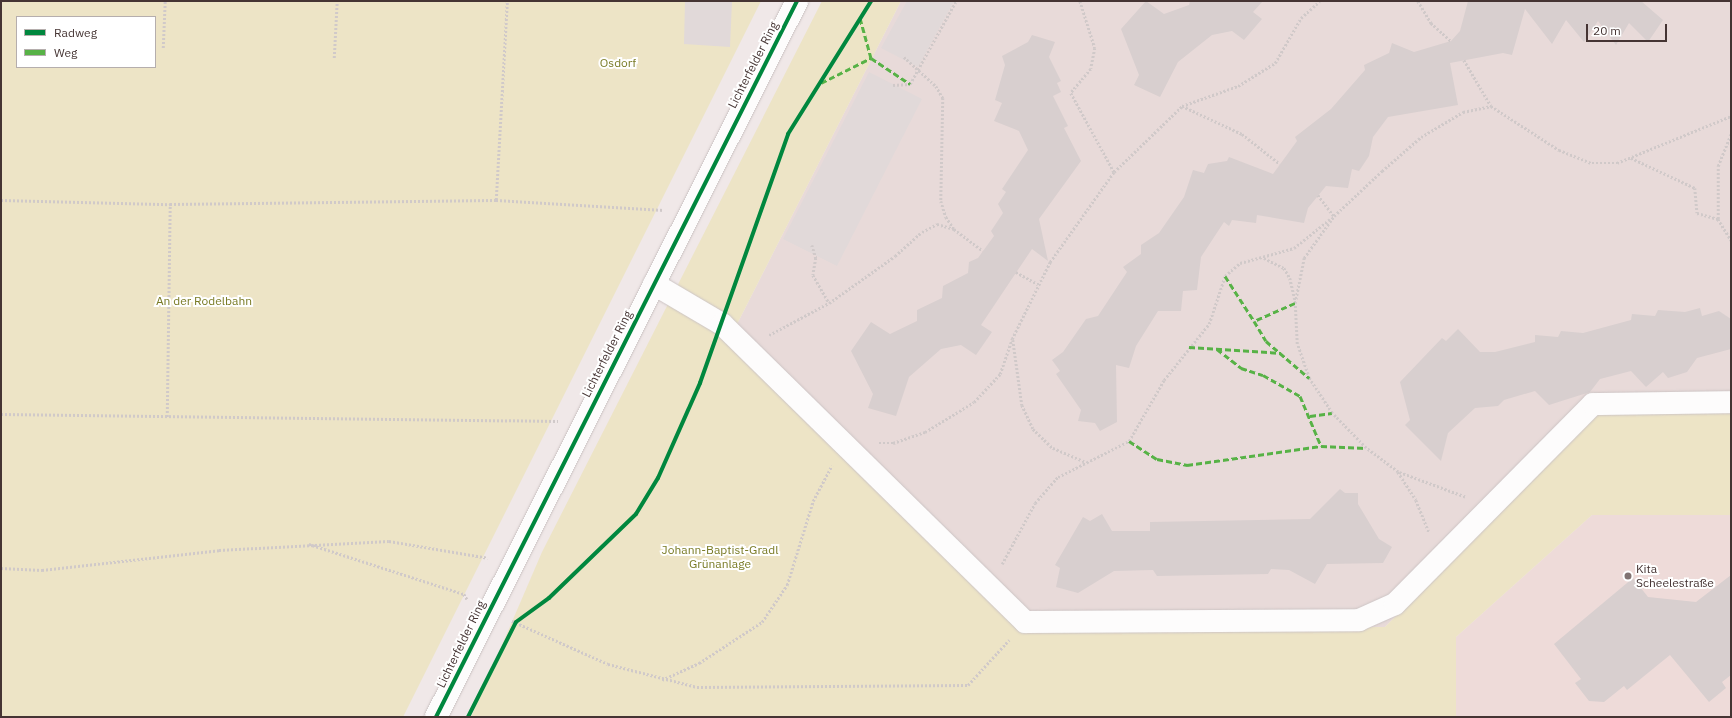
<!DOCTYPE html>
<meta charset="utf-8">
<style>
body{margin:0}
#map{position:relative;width:1732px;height:718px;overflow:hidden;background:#f0e8e8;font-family:"IBM Plex Sans",sans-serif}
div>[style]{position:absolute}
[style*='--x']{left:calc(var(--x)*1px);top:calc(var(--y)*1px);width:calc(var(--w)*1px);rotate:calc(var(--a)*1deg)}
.residential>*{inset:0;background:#e8dad9}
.education>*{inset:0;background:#eedbd9}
.green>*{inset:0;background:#ede4c6}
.parking>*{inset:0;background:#e1d9d9}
.building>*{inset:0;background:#d8cfcf}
.path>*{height:2.5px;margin-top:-1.25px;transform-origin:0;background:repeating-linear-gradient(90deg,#d0c9c9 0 2px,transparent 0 4px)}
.roads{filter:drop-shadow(0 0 1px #ccc4c4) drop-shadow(0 0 1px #ccc4c4)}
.minor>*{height:22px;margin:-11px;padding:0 11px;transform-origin:11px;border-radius:11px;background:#fdfcfc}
.quiet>*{height:3px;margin-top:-1.5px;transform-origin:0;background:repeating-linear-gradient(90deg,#57b246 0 6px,transparent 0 9px)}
.cycleway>*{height:4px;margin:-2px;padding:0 2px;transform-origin:2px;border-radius:2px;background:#00873e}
.dots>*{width:11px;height:11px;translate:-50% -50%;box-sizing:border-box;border:2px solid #fff;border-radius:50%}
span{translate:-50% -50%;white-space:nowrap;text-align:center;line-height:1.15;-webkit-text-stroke:4px #fff;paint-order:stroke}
.park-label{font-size:12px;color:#787a24}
.street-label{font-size:12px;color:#453433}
.poi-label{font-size:12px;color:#453433}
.left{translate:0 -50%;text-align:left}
.frame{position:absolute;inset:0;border:2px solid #453433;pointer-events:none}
.legend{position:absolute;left:16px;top:16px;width:140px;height:52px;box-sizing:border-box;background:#fff;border:1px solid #b5aead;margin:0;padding:5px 7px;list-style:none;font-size:12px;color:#453433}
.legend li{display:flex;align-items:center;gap:8px;height:20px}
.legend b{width:20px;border:1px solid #b5aead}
.scale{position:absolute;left:1586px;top:24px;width:81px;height:18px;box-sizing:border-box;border:2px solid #453433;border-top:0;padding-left:5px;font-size:12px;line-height:14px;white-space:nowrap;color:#453433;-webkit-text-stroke:3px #fff;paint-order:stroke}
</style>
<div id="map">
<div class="residential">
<i style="clip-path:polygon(901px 1px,1731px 1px,1731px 408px,1599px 410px,1385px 627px,1023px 628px,730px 338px)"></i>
</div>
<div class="education">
<i style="clip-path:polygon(1592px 515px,1731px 515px,1731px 717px,1456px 717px,1456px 637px)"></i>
</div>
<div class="green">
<i style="clip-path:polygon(evenodd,1px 1px,761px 1px,403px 717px,1px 717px,1px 1px,17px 17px,155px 17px,155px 67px,17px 67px,17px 17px)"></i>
<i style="clip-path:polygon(822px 1px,901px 1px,730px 338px,1023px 628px,1385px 627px,1599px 410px,1731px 408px,1731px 515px,1592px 515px,1456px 637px,1456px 717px,471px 717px,542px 552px)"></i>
</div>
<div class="parking">
<i style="clip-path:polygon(685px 1px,732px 1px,730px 47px,684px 44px)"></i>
<i style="clip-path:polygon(907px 1px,954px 1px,918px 67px,881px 48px)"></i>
<i style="clip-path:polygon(869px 72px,922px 99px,837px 266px,783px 239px)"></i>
</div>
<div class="building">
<i style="clip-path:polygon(1146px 1px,1164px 14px,1189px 5px,1190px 1px,1263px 1px,1253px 12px,1262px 19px,1244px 40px,1232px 31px,1212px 35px,1178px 62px,1160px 97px,1134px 85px,1139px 75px,1121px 29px)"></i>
<i style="clip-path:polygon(1468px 1px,1641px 1px,1663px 20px,1648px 42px,1629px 23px,1616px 45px,1598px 21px,1584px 42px,1566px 20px,1552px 44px,1525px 9px,1512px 55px,1503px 53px,1450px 63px,1458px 105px,1388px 117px,1373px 137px,1369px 156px,1359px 171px,1352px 169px,1348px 188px,1326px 186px,1308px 208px,1304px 223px,1257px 215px,1256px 223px,1232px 220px,1229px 226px,1224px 222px,1201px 257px,1197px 290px,1183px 291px,1181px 311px,1158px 311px,1136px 346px,1129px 368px,1116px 365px,1117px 422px,1100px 431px,1095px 423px,1078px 421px,1081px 410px,1056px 374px,1060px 371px,1052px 360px,1063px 352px,1086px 319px,1098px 316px,1127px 272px,1123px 267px,1141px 254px,1141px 245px,1159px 233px,1184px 197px,1193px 170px,1204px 173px,1208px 164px,1227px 161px,1229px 157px,1273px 174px,1297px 141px,1295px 137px,1331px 109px,1365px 70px,1364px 65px,1389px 53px,1392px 43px,1414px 52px,1451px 41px,1460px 31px)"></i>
<i style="clip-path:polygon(1032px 35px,1055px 42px,1049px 57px,1061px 81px,1057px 83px,1061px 92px,1053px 96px,1068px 126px,1064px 128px,1081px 161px,1039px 219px,1048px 261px,1032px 249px,981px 325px,992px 332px,976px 355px,961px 345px,941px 349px,909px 377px,896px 416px,868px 408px,873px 394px,851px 351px,871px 322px,890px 334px,917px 321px,917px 310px,942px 298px,943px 286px,968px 273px,969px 262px,978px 258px,994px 236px,991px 231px,1003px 213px,998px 204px,1006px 192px,1002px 189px,1028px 150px,1019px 131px,994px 121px,1002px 103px,995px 100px,1005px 65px,1002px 56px,1028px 42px)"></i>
<i style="clip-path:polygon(1700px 308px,1702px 316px,1719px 311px,1731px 319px,1731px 349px,1697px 358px,1687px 372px,1668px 378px,1663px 372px,1646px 387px,1631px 371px,1600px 379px,1590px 392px,1549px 405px,1535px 391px,1504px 400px,1498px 406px,1475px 408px,1448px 433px,1441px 461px,1405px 425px,1410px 420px,1400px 382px,1442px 338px,1446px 341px,1458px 329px,1480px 352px,1495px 352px,1535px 342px,1535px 335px,1558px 337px,1561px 331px,1583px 333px,1631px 320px,1632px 314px,1655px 316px,1658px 310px,1685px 312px)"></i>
<i style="clip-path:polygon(1340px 489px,1345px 493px,1358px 493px,1358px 504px,1379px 539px,1392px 547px,1383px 563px,1327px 564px,1315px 584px,1289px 570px,1271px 569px,1268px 574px,1157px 576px,1153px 570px,1114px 571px,1078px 593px,1056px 587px,1060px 568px,1055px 565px,1083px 517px,1090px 521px,1102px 514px,1112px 531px,1150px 531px,1150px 522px,1310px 519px)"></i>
<i style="clip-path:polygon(1731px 575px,1731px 675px,1722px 682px,1726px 688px,1709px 702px,1670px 655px,1627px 690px,1624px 686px,1604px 702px,1589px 701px,1575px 683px,1581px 679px,1554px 644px,1633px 578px,1648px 597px,1696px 602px)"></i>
</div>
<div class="path">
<i style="--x:1080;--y:1;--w:49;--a:72.3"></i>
<i style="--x:1095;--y:48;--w:21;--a:101"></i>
<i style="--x:1091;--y:69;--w:31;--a:130"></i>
<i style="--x:1071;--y:93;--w:90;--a:61.4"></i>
<i style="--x:1418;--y:1;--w:26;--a:59"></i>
<i style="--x:1431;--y:23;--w:27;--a:42"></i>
<i style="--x:163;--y:48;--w:47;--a:-87.6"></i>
<i style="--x:904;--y:57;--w:43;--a:42.2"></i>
<i style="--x:936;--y:86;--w:14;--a:60"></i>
<i style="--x:943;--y:98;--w:103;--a:91.1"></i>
<i style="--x:941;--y:201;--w:17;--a:73"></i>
<i style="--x:946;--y:217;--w:14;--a:56"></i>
<i style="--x:954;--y:229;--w:36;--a:37"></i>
<i style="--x:334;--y:58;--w:57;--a:-87"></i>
<i style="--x:1464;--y:60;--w:53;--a:59.6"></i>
<i style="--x:893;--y:85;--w:17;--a:-3"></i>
<i style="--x:910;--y:84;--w:95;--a:-61"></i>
<i style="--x:1182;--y:106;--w:66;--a:25"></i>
<i style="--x:1242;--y:134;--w:48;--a:38.3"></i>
<i style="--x:1631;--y:158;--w:71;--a:25.1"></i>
<i style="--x:1695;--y:188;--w:25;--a:85"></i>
<i style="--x:1697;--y:213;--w:22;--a:16"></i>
<i style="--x:1718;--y:219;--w:25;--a:58"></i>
<i style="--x:1318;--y:195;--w:26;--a:53"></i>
<i style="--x:1;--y:200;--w:169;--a:1.4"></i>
<i style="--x:170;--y:204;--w:326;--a:-0.7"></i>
<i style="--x:496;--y:200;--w:168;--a:3.4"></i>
<i style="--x:496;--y:200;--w:199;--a:-86.8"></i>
<i style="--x:1718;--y:219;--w:53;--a:-90"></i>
<i style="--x:1718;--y:166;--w:35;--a:-68"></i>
<i style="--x:812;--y:245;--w:14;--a:73"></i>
<i style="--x:816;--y:258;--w:17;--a:100"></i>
<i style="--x:813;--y:275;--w:32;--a:60"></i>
<i style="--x:1264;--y:258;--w:22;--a:27"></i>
<i style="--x:1284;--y:268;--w:12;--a:59"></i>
<i style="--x:1290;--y:278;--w:23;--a:77"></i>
<i style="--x:1016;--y:272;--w:25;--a:29"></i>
<i style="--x:769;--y:335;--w:68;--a:-28.1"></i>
<i style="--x:829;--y:303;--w:81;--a:-35.5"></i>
<i style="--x:895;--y:256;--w:36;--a:-42"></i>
<i style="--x:922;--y:232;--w:17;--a:-28"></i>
<i style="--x:937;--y:224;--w:18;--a:16"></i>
<i style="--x:1013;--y:340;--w:66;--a:82.1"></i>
<i style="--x:1022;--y:405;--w:26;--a:65"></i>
<i style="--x:1033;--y:429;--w:28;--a:44"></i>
<i style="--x:1053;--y:448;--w:34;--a:23"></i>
<i style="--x:1;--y:414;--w:557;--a:0.72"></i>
<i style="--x:167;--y:417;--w:213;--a:-89.2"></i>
<i style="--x:879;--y:443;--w:14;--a:0"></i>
<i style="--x:893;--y:443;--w:34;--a:-19"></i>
<i style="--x:925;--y:432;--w:57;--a:-31.5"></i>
<i style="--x:974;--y:402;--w:38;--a:-47"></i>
<i style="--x:1000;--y:374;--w:37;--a:-71"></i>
<i style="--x:1012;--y:339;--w:86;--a:-63.7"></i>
<i style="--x:1050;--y:262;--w:110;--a:-54.6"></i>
<i style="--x:1114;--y:172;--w:95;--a:-44.1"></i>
<i style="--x:1182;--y:106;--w:59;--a:-19.7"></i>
<i style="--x:1238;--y:86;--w:44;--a:-31.9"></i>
<i style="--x:1275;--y:63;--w:52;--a:-60"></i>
<i style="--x:1301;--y:18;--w:25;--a:-42"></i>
<i style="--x:1398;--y:472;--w:33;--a:57"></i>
<i style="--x:1416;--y:500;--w:35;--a:68"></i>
<i style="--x:1465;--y:497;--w:72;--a:-159.5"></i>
<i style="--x:1398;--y:472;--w:40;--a:-143"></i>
<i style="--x:1366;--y:448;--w:49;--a:-134.2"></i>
<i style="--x:1332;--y:413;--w:42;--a:-123.3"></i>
<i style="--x:1309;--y:378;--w:36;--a:-109"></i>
<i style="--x:1297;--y:344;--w:41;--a:-92.8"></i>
<i style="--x:1295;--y:303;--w:46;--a:-78.7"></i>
<i style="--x:1304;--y:258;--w:52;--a:-54.5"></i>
<i style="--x:1334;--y:216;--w:66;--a:-43.2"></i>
<i style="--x:1382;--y:171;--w:52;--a:-41.1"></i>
<i style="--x:1421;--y:137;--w:49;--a:-30.8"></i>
<i style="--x:1463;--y:112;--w:29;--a:-12"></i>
<i style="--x:1491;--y:106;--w:81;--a:32.9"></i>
<i style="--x:1559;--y:150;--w:35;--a:22"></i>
<i style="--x:1592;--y:163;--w:25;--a:0"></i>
<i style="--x:1617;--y:163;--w:123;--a:-22.4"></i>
<i style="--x:309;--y:544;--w:163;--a:17.9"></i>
<i style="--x:464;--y:594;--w:6;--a:59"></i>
<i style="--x:1002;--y:564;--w:69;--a:-61.6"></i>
<i style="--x:1035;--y:503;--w:35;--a:-49"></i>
<i style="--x:1058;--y:477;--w:80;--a:-26.9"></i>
<i style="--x:1129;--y:441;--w:70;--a:-60.2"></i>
<i style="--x:1164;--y:380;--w:72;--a:-51.2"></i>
<i style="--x:1209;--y:324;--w:51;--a:-71.6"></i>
<i style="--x:1225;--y:276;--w:20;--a:-41"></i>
<i style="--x:1240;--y:263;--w:56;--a:-15.5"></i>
<i style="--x:1294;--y:248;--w:46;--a:-38.9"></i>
<i style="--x:1;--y:568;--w:41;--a:2.8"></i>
<i style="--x:42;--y:570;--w:178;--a:-6.4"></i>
<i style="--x:219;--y:550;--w:170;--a:-3"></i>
<i style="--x:389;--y:541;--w:100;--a:9.7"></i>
<i style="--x:512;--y:621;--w:105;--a:24.1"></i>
<i style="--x:608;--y:664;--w:92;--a:14.5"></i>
<i style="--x:697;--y:687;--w:271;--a:-0.4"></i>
<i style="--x:968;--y:685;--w:61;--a:-47.7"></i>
<i style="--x:662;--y:680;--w:41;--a:-24.7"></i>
<i style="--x:699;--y:663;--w:75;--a:-33.1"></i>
<i style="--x:762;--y:622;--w:45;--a:-56"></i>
<i style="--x:787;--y:585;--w:88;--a:-72.8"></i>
<i style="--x:813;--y:501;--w:40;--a:-62"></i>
</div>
<div class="roads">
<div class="minor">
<i style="--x:654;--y:284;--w:79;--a:30.5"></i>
<i style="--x:722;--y:324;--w:425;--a:44.5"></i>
<i style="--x:1025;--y:622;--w:334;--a:-0.3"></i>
<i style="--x:1359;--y:620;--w:39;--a:-24"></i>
<i style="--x:1395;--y:604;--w:281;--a:-45.3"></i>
<i style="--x:1593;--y:404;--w:138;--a:-0.8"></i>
<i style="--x:436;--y:717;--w:802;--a:-63.24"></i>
</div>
</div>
<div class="quiet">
<i style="--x:860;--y:18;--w:41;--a:74.6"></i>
<i style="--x:871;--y:58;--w:47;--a:33.7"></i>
<i style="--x:821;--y:83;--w:56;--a:-26.6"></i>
<i style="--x:1225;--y:276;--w:54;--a:57.2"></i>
<i style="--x:1295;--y:303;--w:45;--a:156.3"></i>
<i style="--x:1254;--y:321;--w:23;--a:59"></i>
<i style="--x:1266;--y:341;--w:57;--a:40.7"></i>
<i style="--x:1189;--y:347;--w:92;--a:3.7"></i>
<i style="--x:1217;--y:349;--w:31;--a:38"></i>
<i style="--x:1241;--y:368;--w:23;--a:18"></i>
<i style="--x:1263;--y:375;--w:43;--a:29.6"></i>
<i style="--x:1300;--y:396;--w:54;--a:67.2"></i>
<i style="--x:1310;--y:416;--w:22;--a:-8"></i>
<i style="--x:1129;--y:441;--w:33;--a:33"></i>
<i style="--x:1157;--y:459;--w:31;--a:11"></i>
<i style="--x:1187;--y:465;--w:135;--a:-8.1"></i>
<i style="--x:1321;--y:446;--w:45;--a:2.5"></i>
</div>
<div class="cycleway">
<i style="--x:436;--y:717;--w:802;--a:-63.24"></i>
<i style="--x:468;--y:717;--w:106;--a:-63.2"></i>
<i style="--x:516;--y:622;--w:41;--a:-36"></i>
<i style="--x:549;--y:598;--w:121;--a:-44"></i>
<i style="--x:636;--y:514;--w:42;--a:-58.6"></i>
<i style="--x:658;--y:478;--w:104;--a:-66.1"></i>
<i style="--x:700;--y:383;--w:264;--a:-70.5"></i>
<i style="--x:788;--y:134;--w:157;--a:-58"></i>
</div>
<div class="dots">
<i style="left:1628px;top:576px;background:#817372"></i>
</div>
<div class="park-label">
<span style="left:618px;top:63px">Osdorf</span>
<span style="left:204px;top:301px">An der Rodelbahn</span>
<span style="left:720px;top:557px">Johann-Baptist-Gradl<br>Grünanlage</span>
</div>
<div class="street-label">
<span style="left:753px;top:65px;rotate:-63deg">Lichterfelder Ring</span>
<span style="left:607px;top:354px;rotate:-63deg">Lichterfelder Ring</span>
<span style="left:461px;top:644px;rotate:-64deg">Lichterfelder Ring</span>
</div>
<div class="poi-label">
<span class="left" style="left:1636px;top:576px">Kita<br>Scheelestraße</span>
</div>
<div class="frame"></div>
<ul class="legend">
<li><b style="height:5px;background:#00873e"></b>Radweg</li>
<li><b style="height:5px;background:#57b246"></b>Weg</li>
</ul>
<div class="scale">20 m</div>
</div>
